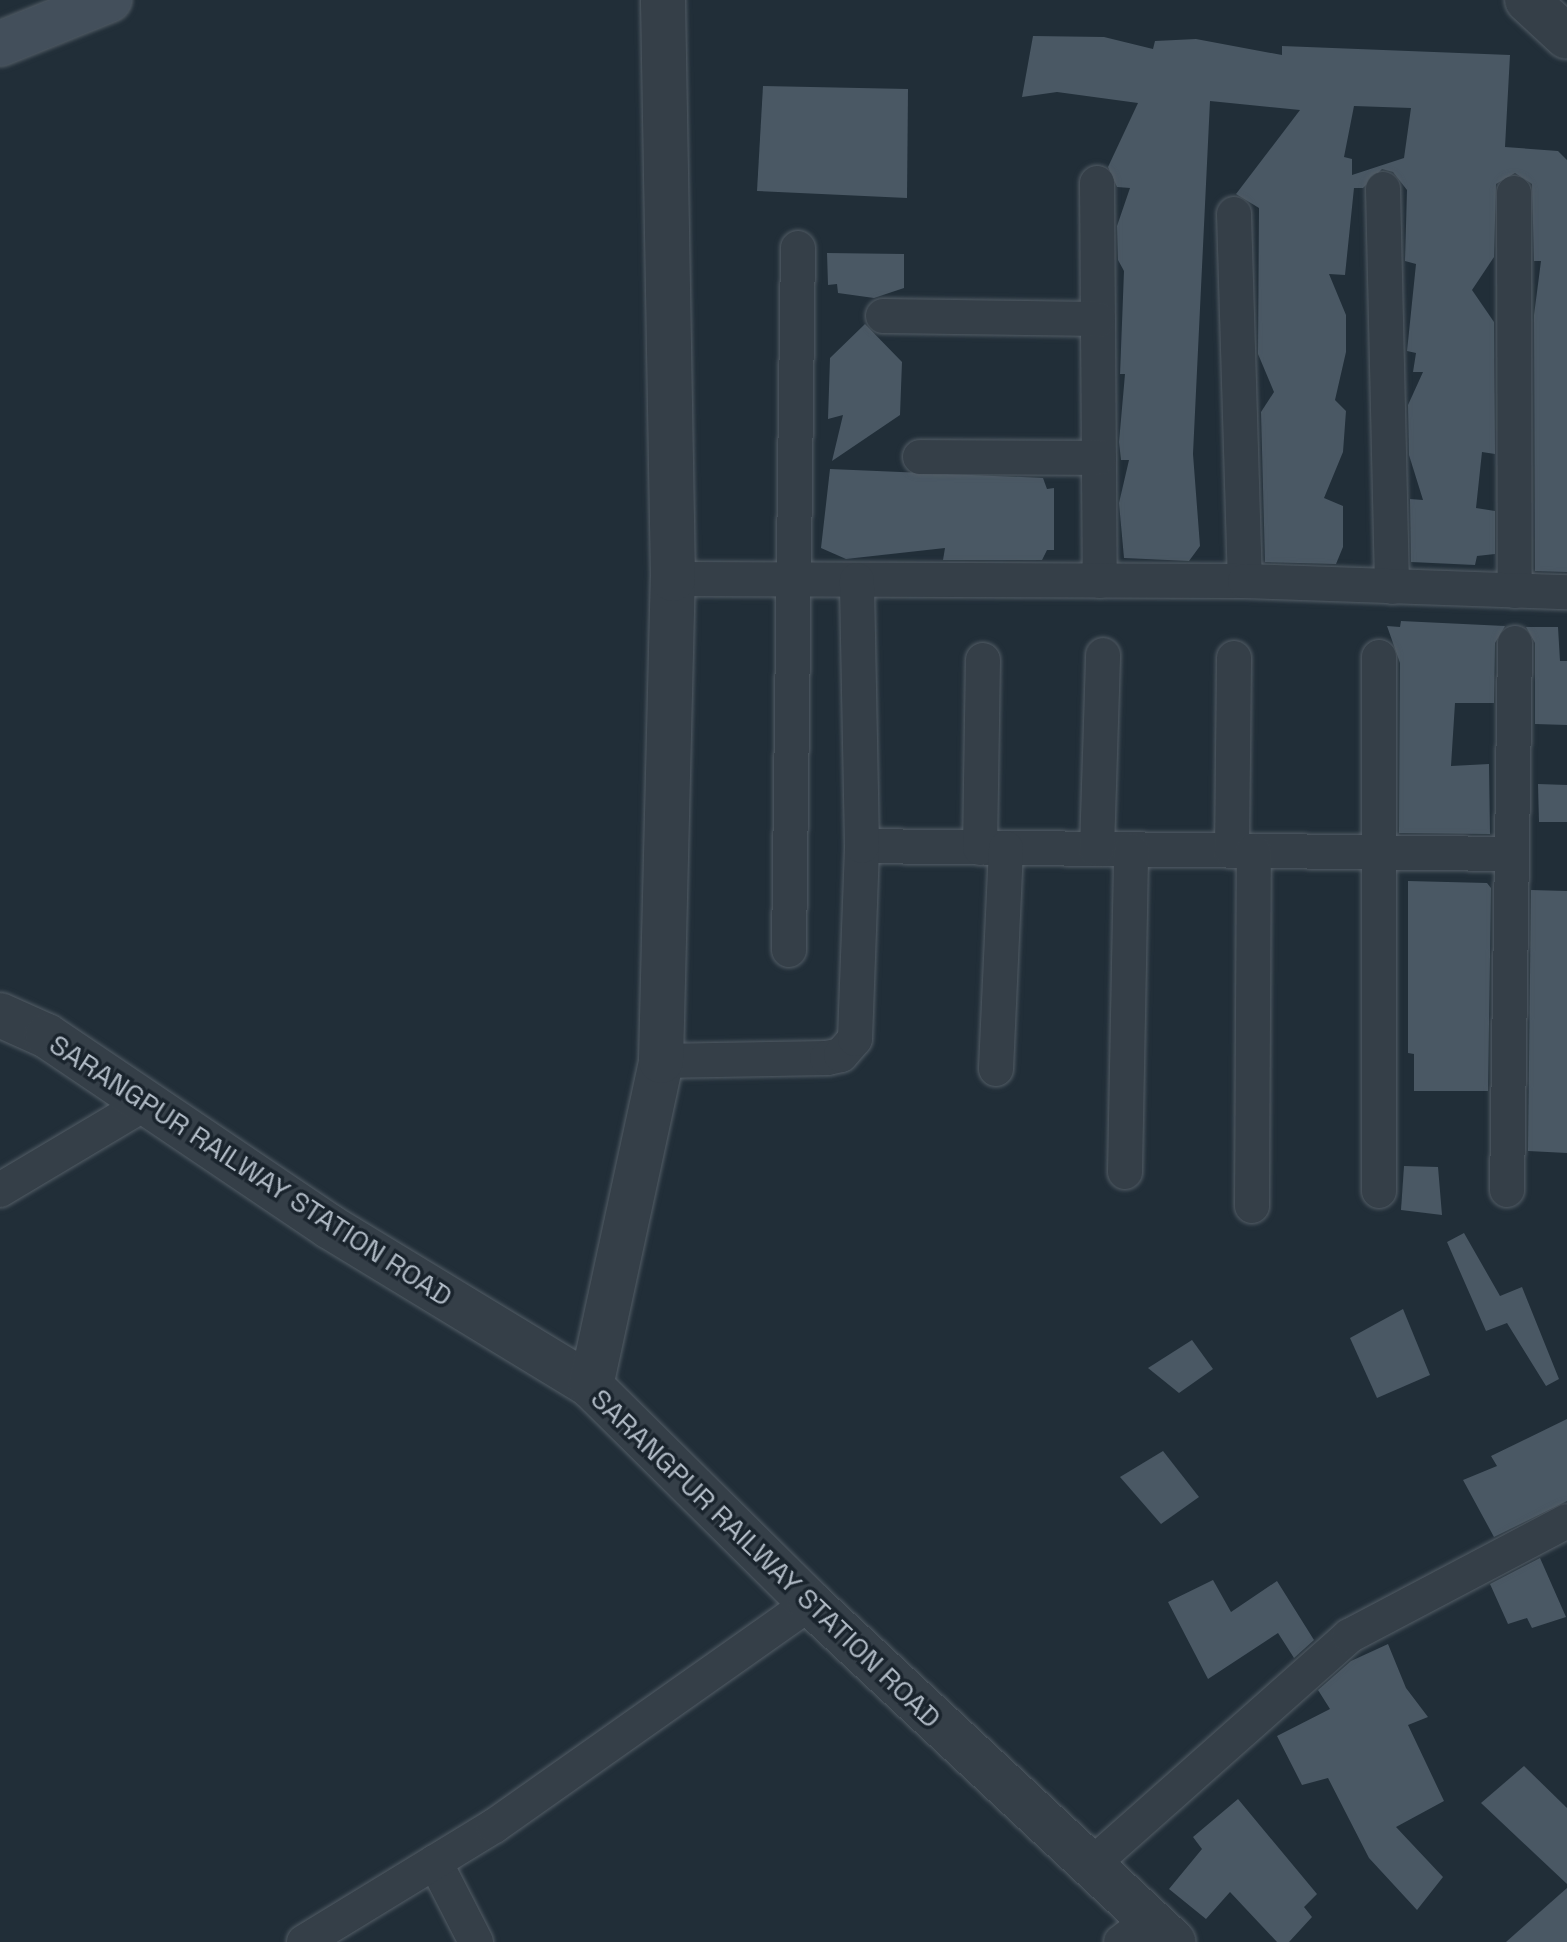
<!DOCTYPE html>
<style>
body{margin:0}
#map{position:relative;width:1567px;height:1942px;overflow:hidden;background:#212e38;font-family:"Space Grotesk",sans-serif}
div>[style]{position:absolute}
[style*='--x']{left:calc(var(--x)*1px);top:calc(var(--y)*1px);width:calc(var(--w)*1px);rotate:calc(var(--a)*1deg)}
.building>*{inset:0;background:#4a5864}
.roads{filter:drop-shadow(0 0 2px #535d66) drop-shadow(0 0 2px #535d66)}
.minor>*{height:34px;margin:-17px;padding:0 17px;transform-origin:17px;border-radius:17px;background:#353f48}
.tertiary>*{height:44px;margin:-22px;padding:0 22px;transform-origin:22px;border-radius:22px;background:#353f48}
.secondary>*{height:44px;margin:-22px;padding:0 22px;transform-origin:22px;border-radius:22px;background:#434f5b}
span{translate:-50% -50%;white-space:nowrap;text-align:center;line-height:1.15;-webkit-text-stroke:7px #1a242d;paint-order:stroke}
.street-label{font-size:28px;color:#b0bac5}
</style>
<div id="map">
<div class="building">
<i style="clip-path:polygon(evenodd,1033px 36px,1104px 37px,1153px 49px,1155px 41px,1196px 39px,1282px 55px,1282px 46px,1510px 55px,1505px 147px,1558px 151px,1567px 160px,1567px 572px,1535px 571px,1534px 315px,1541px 261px,1534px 261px,1532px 184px,1515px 173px,1496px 184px,1494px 257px,1472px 290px,1494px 322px,1495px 454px,1482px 452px,1476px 508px,1495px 511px,1495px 554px,1477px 556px,1475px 565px,1411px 562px,1410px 499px,1423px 500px,1409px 455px,1408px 405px,1423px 372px,1413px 372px,1416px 353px,1407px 351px,1416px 264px,1405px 261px,1407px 190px,1393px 172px,1382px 169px,1363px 188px,1354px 188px,1345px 275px,1329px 274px,1346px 315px,1346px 352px,1335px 400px,1346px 411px,1343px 452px,1324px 498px,1343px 506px,1343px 547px,1336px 564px,1265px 562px,1261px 412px,1274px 392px,1258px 354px,1259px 208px,1236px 194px,1300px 110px,1210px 101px,1193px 454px,1200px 546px,1189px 561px,1124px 558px,1119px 503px,1129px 460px,1121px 460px,1119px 442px,1125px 374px,1120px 374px,1124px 271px,1118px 260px,1117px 226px,1130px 188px,1117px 187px,1108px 167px,1138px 103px,1057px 92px,1022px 97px,1033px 36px,1354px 106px,1411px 108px,1404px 158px,1352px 175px,1352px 159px,1344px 157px,1354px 106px)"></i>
<i style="clip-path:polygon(763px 86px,908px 89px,907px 198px,757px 191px)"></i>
<i style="clip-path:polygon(827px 253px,904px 254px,904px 288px,874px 298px,838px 293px,837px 284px,828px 285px)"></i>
<i style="clip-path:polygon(865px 324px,902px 362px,900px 415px,832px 461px,843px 415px,828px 419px,830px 358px)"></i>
<i style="clip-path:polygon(830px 469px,1043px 478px,1047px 489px,1054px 488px,1054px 550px,1047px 550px,1042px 560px,943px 560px,945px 548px,846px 559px,821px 548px)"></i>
<i style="clip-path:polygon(1401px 621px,1505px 626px,1495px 643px,1494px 703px,1455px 703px,1451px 766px,1489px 764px,1490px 834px,1399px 833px,1400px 663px,1387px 626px,1400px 627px)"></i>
<i style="clip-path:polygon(1526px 627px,1558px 627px,1560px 661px,1567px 661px,1567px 725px,1535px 724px,1535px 643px)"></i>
<i style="clip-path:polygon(1538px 784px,1567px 785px,1567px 822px,1539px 822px)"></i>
<i style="clip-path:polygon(1408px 881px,1487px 883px,1491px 888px,1488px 1091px,1414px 1091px,1414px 1054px,1408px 1053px)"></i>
<i style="clip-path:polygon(1531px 890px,1567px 891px,1567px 1153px,1528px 1151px)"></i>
<i style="clip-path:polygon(1404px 1166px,1438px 1167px,1442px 1215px,1401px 1210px)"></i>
<i style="clip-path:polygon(1464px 1233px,1500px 1296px,1522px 1287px,1559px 1379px,1546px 1386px,1507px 1323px,1486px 1331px,1447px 1242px)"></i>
<i style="clip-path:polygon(1403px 1309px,1430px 1375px,1377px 1398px,1350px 1338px)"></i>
<i style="clip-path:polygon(1192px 1340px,1213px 1369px,1179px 1393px,1148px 1368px)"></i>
<i style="clip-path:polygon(1567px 1419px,1567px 1501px,1494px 1537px,1463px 1480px,1497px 1466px,1491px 1456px)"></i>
<i style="clip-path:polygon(1163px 1451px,1199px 1497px,1161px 1524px,1120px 1477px)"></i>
<i style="clip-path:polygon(1540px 1558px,1566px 1617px,1532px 1628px,1527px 1618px,1508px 1624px,1490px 1584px)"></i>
<i style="clip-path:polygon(1213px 1580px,1231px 1612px,1277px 1581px,1314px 1640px,1294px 1658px,1278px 1633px,1208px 1679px,1168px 1602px)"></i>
<i style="clip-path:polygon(1388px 1644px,1406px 1688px,1428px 1717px,1408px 1725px,1444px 1801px,1396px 1827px,1443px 1877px,1417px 1910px,1369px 1858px,1328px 1778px,1302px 1785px,1277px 1736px,1330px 1709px,1318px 1690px,1351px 1661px)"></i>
<i style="clip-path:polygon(1524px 1766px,1567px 1808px,1567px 1884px,1481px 1803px)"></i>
<i style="clip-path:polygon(1238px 1799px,1317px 1894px,1304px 1907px,1312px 1917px,1289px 1942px,1277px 1942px,1230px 1892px,1206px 1919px,1169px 1889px,1202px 1849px,1193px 1837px)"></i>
<i style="clip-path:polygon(1567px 1888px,1567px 1942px,1506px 1942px)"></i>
</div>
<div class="roads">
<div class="minor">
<i style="--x:1097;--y:183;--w:398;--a:89.6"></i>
<i style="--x:1383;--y:189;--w:398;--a:88.7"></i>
<i style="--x:1514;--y:193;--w:398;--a:89.9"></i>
<i style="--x:1234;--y:214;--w:367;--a:88.3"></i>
<i style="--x:883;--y:316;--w:215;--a:0.8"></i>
<i style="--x:920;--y:457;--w:179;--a:0.3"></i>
<i style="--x:673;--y:579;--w:572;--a:0.2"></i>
<i style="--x:1245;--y:581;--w:322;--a:2"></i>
<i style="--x:1379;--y:657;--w:534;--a:90"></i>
<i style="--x:862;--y:846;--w:650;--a:0.71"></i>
<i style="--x:980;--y:848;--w:188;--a:-89.1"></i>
<i style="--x:1097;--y:849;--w:194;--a:-88.2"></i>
<i style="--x:1232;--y:851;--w:193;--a:-89.4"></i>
<i style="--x:789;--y:950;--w:702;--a:-89.27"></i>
<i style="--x:661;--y:1061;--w:166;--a:-1"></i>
<i style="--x:827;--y:1058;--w:14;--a:-12"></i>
<i style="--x:841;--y:1055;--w:21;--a:-49"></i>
<i style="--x:855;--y:1039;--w:193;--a:-87.9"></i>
<i style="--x:862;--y:846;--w:266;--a:-91.1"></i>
<i style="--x:996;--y:1069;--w:221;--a:-87.4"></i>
<i style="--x:1125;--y:1172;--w:322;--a:-88.9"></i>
<i style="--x:0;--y:1190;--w:170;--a:-30.8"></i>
<i style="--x:1507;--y:1190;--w:547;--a:-89.16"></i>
<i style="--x:1252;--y:1206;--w:355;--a:-89.7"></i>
<i style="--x:435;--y:1862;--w:90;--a:62.9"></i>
<i style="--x:1089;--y:1867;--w:348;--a:-41.6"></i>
<i style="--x:1349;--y:1636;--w:246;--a:-27.8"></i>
<i style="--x:304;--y:1942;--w:223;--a:-31.4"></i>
<i style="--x:494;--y:1826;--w:387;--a:-35.2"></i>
<i style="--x:1121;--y:1942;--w:35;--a:-37"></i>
</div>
<div class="tertiary">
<i style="--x:1527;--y:0;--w:54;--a:42.8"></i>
<i style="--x:0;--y:1015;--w:51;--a:24.1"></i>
<i style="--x:47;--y:1036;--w:341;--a:34"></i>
<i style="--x:330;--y:1227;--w:306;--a:31.3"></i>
<i style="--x:591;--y:1386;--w:308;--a:44.7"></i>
<i style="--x:810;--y:1603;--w:497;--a:43"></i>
<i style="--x:591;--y:1386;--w:332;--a:-77.8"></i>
<i style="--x:661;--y:1061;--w:482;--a:-88.6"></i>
<i style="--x:673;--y:579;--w:579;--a:-90.99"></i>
</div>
<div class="secondary">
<i style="--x:0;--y:44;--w:118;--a:-22"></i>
</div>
</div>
<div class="street-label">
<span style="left:251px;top:1170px;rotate:33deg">SARANGPUR RAILWAY STATION ROAD</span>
<span style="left:766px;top:1558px;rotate:44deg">SARANGPUR RAILWAY STATION ROAD</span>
</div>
</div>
